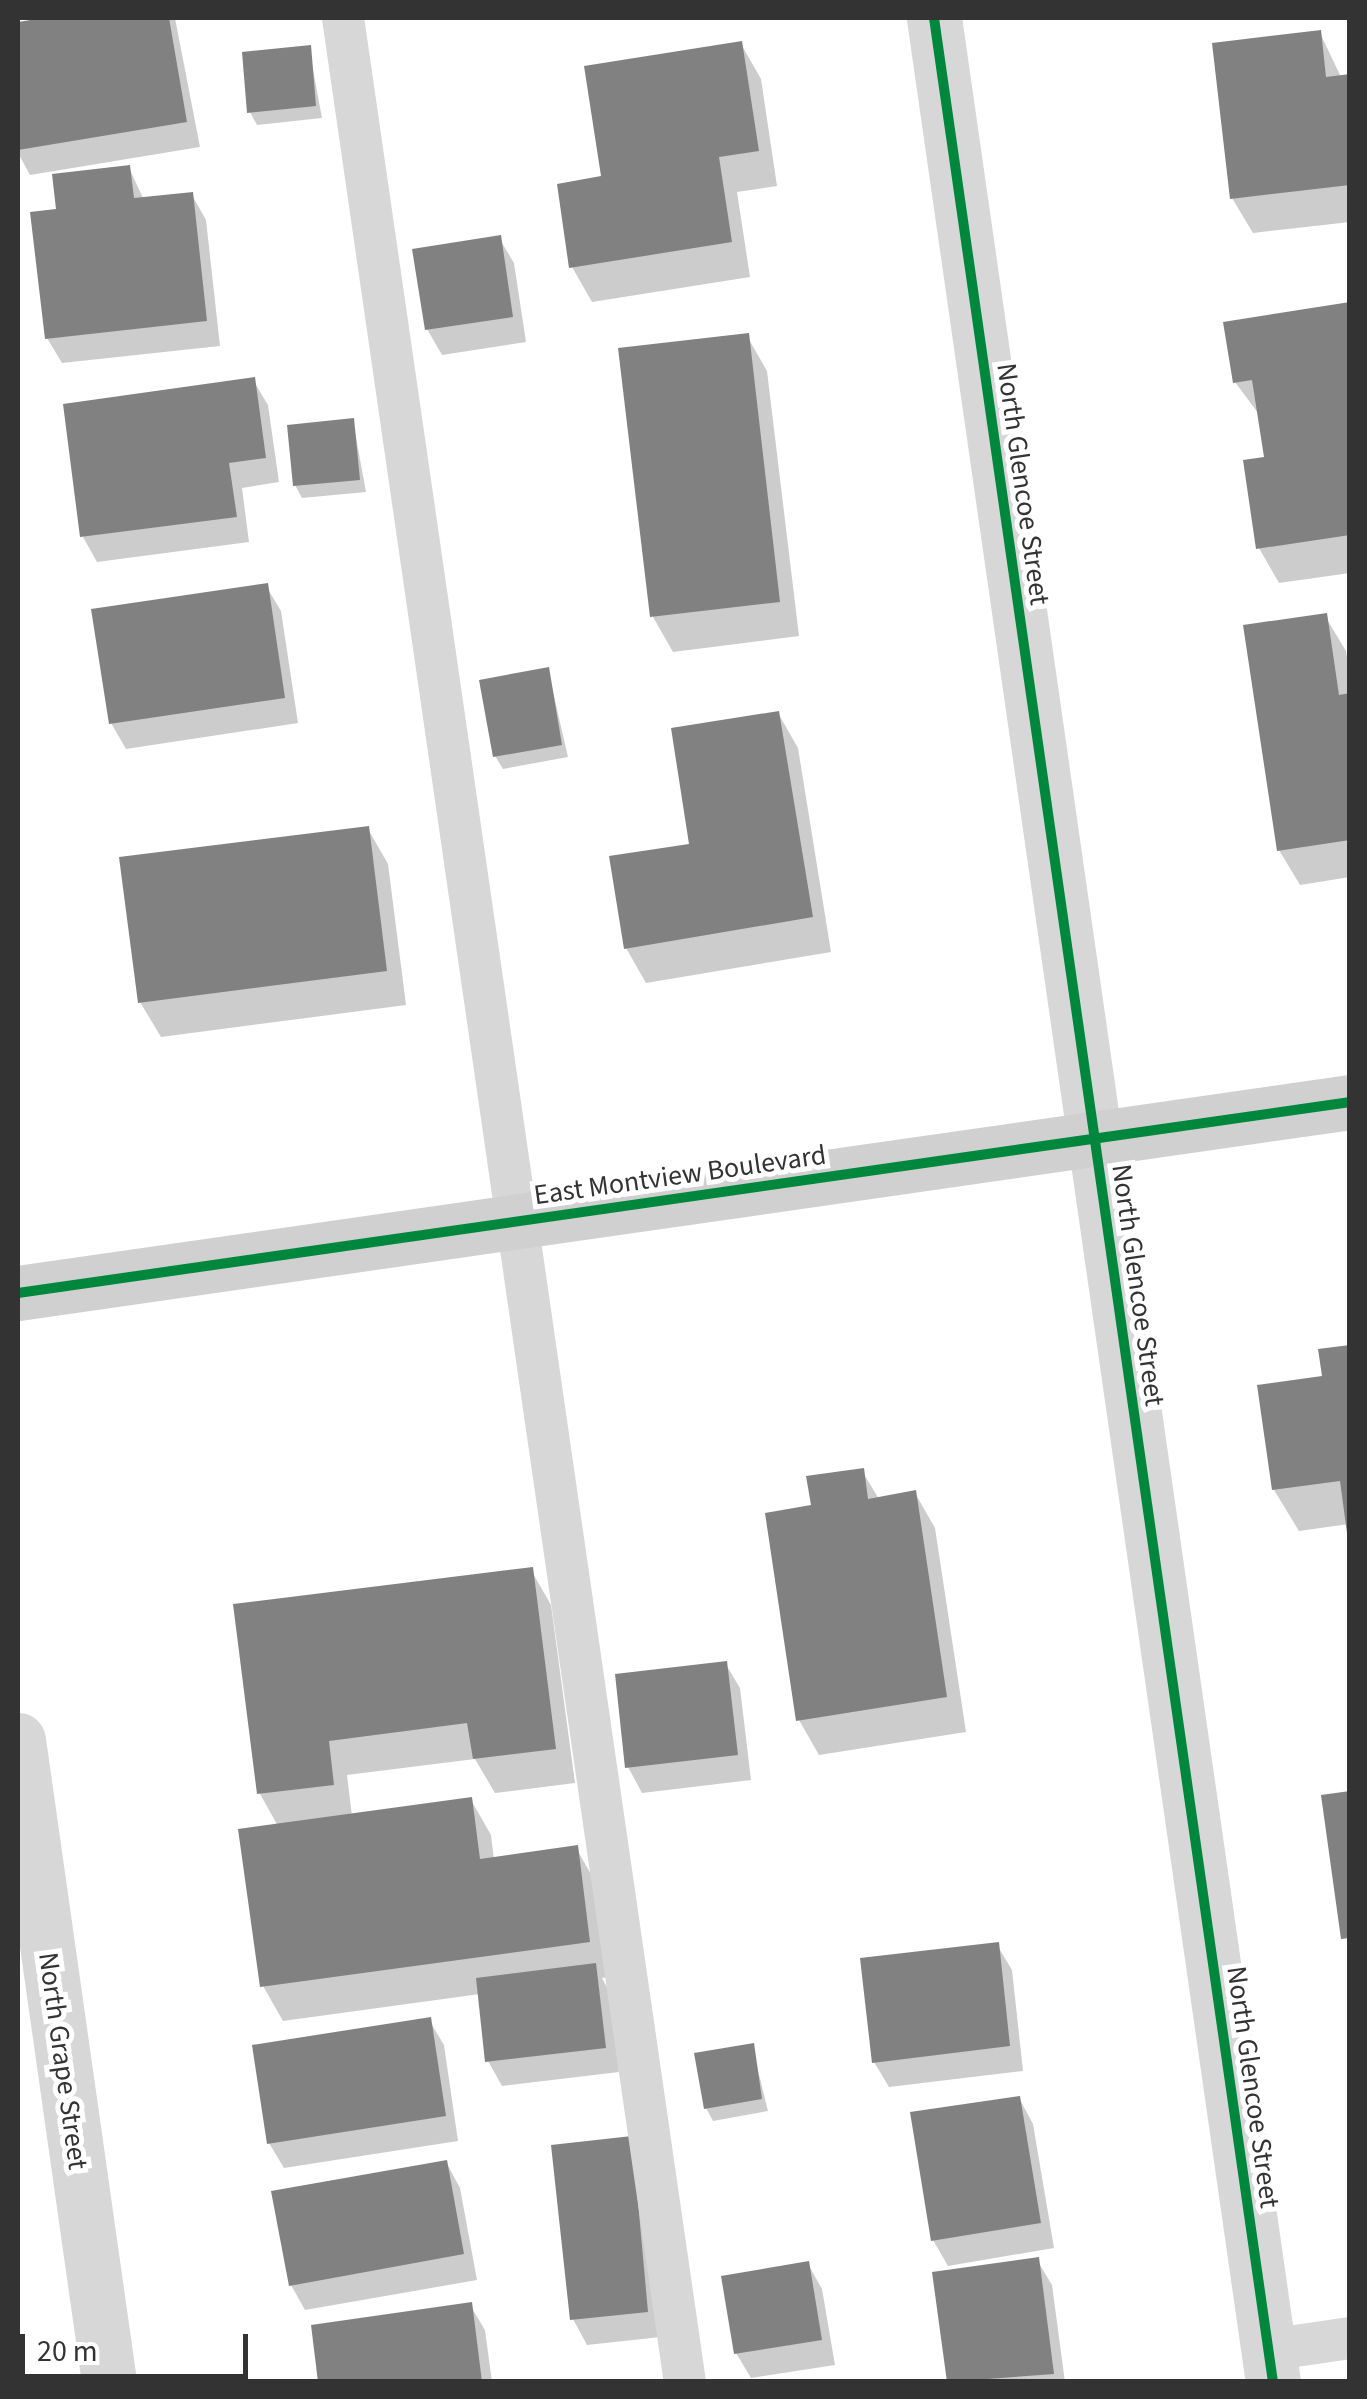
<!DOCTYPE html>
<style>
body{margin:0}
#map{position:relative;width:1367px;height:2399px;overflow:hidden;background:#fff;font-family:"Source Sans 3",sans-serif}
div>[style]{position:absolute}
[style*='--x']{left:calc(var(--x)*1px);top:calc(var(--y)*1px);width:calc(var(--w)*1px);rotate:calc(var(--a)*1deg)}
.shadow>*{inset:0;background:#0003}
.building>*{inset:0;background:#818181}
.lane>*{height:42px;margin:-21px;padding:0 21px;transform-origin:21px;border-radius:21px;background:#d7d7d7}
.street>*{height:55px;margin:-27.5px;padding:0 27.5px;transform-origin:27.5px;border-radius:27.5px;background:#d7d7d7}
.secondary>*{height:55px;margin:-27.5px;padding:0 27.5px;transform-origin:27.5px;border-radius:27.5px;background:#d0d0d0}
.cycleway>*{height:10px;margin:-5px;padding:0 5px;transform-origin:5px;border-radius:5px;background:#00873e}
span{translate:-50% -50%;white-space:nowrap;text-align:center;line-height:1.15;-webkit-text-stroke:10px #fff;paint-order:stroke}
.street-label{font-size:28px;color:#333}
.frame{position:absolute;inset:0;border:20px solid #333;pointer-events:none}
.scale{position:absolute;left:20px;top:2334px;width:228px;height:45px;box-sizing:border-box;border:5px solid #333;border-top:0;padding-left:12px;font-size:30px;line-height:35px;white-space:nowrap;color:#333;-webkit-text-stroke:8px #fff;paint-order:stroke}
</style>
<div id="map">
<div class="shadow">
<i style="clip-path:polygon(57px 18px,175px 18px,200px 147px,30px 175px,18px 153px,18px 24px)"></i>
<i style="clip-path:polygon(1320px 33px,1341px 77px,1350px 76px,1350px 222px,1253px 233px,1232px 198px)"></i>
<i style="clip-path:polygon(741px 44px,761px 79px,777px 186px,737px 192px,750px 277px,592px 302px,572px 267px,604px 178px)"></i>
<i style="clip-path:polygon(309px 48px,322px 118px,257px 125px,250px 112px)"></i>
<i style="clip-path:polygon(129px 168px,144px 200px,192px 195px,206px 220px,220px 346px,62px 363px,47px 338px)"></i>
<i style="clip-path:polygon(499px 238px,514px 263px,526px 342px,442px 355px,427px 329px)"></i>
<i style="clip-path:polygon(1350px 305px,1350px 573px,1279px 583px,1259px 548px,1267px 459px,1261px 417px,1235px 382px)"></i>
<i style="clip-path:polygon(747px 336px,767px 371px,799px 636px,673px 652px,653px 617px)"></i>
<i style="clip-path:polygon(253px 380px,268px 405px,279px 482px,242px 488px,249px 542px,97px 562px,83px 537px)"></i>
<i style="clip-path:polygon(353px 421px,366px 492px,302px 498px,295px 485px)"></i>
<i style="clip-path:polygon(266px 586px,281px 611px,298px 723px,126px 749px,111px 723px)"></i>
<i style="clip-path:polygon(1325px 616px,1346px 651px,1350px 677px,1350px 877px,1300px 885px,1279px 850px)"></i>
<i style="clip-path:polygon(548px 670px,568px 757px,503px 769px,495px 756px)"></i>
<i style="clip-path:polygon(778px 713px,798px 748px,831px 952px,646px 983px,626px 948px)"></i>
<i style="clip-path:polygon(368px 829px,388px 864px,406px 1005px,161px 1037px,140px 1002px)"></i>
<i style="clip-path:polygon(1325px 1378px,1349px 1524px,1299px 1531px,1274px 1490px)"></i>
<i style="clip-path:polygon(862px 1471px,879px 1499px,915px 1493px,935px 1528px,966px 1732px,819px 1755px,799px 1720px,813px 1507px)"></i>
<i style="clip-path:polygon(531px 1570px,551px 1605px,575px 1783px,495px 1793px,475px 1759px,347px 1775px,352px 1816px,471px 1800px,491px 1835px,494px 1860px,576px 1848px,596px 1883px,609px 1977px,602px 1978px,609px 1991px,619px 2072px,502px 2086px,488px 2061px,480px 1994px,283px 2021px,263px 1986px,278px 1826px,260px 1794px)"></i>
<i style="clip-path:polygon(725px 1663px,740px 1688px,751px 1780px,642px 1793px,628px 1767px)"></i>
<i style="clip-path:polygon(997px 1945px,1012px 1970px,1023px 2071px,889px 2087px,874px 2062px)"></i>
<i style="clip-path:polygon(429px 2020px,444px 2045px,458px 2141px,284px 2168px,269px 2143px)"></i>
<i style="clip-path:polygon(752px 2046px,768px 2111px,713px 2121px,706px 2108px)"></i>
<i style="clip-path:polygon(1019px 2098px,1033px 2124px,1054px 2248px,948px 2266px,933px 2240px)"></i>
<i style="clip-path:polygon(631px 2139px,661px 2337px,587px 2345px,573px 2319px)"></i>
<i style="clip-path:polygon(446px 2162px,460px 2188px,477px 2280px,305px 2310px,291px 2285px)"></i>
<i style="clip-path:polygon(1037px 2260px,1052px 2285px,1065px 2382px,949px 2382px)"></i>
<i style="clip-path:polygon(808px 2264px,822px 2289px,835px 2365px,751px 2378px,736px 2353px)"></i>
<i style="clip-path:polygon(470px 2305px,485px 2330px,492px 2382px,321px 2382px)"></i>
</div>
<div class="building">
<i style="clip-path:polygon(43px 18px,169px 18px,187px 122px,18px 150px,18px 22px)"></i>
<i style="clip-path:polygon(1321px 30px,1326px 77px,1350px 74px,1350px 185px,1230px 199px,1212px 43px)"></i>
<i style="clip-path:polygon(742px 41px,759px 151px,719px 157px,732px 242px,569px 268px,557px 184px,601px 176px,584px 66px)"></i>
<i style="clip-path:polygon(311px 45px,316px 106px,247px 113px,242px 52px)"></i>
<i style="clip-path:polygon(130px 165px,134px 198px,193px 192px,207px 321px,45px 339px,30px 212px,56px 209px,52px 174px)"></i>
<i style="clip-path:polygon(501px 235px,513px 317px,425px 330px,412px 249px)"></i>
<i style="clip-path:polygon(1350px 302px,1350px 535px,1256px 549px,1243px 460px,1264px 457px,1252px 380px,1233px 383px,1223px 322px)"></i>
<i style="clip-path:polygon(749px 333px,780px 602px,650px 617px,618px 348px)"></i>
<i style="clip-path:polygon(255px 377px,266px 458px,229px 463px,237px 517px,80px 537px,63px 404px)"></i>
<i style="clip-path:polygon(354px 418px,360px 480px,293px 486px,287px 425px)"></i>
<i style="clip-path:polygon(268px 583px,285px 698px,109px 724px,91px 609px)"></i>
<i style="clip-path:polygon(1327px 613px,1339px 695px,1350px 693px,1350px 840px,1277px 851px,1243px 625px)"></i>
<i style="clip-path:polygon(549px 667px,562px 745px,493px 757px,479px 680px)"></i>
<i style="clip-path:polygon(779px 711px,813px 917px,624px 949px,609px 856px,689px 844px,671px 728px)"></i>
<i style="clip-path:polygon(369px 826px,387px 971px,138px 1003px,119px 857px)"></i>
<i style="clip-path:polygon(1350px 1345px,1350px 1533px,1347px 1533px,1340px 1481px,1272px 1490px,1257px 1385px,1322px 1376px,1318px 1349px)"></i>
<i style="clip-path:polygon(864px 1468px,868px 1499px,916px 1490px,947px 1697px,796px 1721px,765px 1513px,811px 1505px,806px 1476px)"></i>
<i style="clip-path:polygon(533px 1567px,556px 1749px,473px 1759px,467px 1723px,329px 1741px,334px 1785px,257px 1794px,233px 1604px)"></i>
<i style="clip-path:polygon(727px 1661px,738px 1755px,625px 1768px,615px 1674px)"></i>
<i style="clip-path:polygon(1350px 1791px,1350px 1938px,1341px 1939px,1321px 1795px)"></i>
<i style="clip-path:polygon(472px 1797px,480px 1859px,578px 1845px,590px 1942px,260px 1987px,238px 1829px)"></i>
<i style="clip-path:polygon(999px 1942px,1010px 2046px,872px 2063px,860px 1958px)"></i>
<i style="clip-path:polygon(596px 1963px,606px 2048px,485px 2062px,476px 1978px)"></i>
<i style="clip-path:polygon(431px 2017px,446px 2116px,267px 2144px,252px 2045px)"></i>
<i style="clip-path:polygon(754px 2043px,762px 2099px,704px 2109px,694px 2053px)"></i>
<i style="clip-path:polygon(1020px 2096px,1041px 2223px,931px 2241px,910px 2112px)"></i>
<i style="clip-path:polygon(632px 2136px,648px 2312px,570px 2320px,551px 2145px)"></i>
<i style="clip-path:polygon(447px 2160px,464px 2254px,289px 2286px,271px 2191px)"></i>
<i style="clip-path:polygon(1039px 2257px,1054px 2374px,947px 2382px,932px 2272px)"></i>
<i style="clip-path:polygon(809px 2261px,822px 2340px,734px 2354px,721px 2276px)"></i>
<i style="clip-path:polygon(472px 2302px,482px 2382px,318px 2382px,311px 2325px)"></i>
</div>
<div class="lane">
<i style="--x:343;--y:18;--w:2389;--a:81.77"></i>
<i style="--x:1268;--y:2350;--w:83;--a:-8.3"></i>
</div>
<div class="street">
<i style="--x:934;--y:18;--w:2388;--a:81.84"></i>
<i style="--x:18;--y:1740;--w:648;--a:81.93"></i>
</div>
<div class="secondary">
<i style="--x:18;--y:1293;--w:1346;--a:-8.16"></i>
</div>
<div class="cycleway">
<i style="--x:934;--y:18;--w:2388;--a:81.84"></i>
<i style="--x:18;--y:1293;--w:1346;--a:-8.16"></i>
</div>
<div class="street-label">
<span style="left:1023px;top:484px;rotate:82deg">North Glencoe Street</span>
<span style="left:680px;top:1175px;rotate:-8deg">East Montview Boulevard</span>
<span style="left:1138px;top:1285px;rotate:82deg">North Glencoe Street</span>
<span style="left:63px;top:2061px;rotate:82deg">North Grape Street</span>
<span style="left:1253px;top:2087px;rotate:82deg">North Glencoe Street</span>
</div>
<div class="frame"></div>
<div class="scale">20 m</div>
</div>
